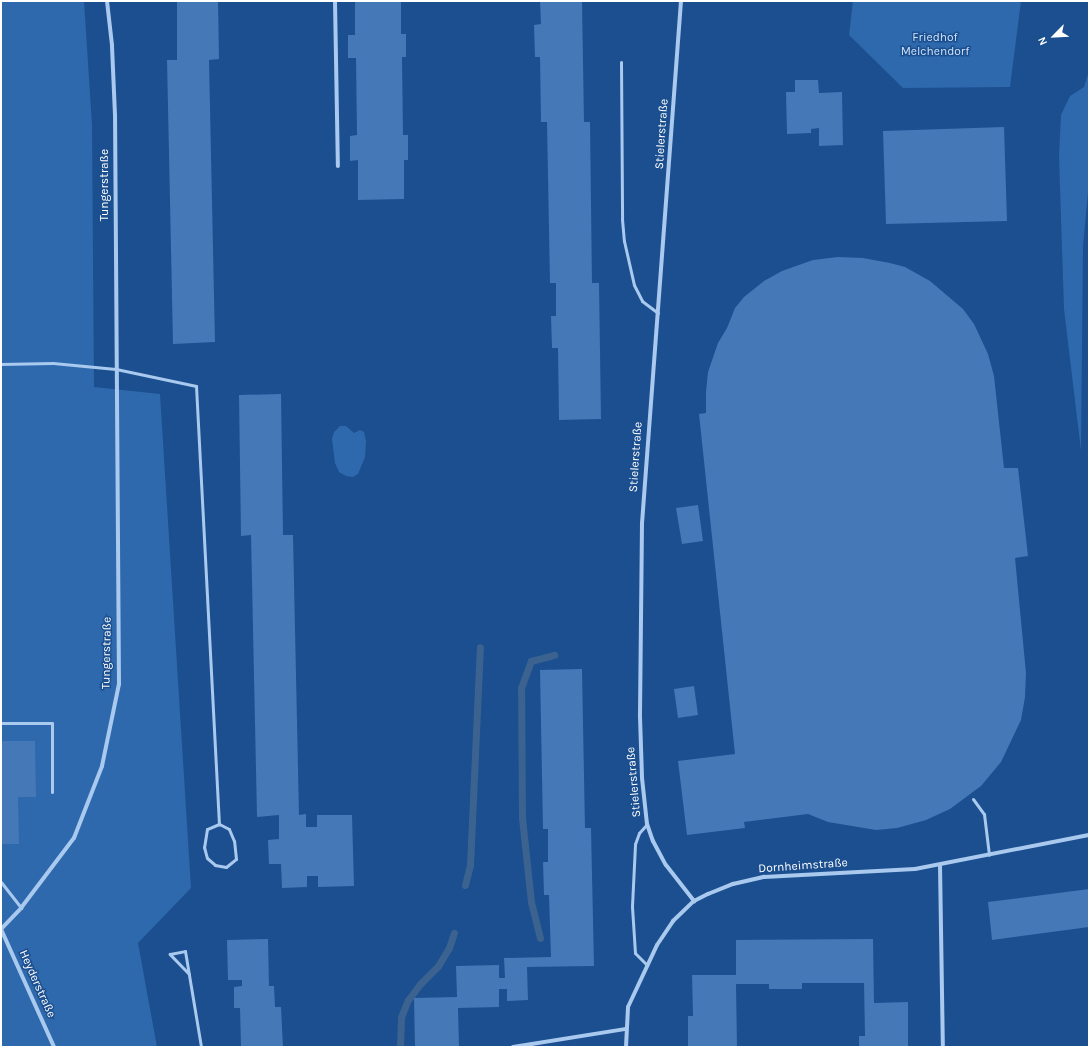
<!DOCTYPE html>
<meta charset="utf-8">
<style>
body{margin:0}
#map{position:relative;width:1090px;height:1048px;overflow:hidden;background:#1b4f8f;font-family:Karla,sans-serif}
div>[style]{position:absolute}
[style*='--x']{left:calc(var(--x)*1px);top:calc(var(--y)*1px);width:calc(var(--w)*1px);rotate:calc(var(--a)*1deg)}
.green>*{inset:0;background:#2e69ad}
.stream>*{height:7px;margin:-3.5px;padding:0 3.5px;transform-origin:3.5px;border-radius:3.5px;background:#3c6290}
.building>*{inset:0;background:#4478b7}
.lane>*{height:3px;margin:-1.5px;padding:0 1.5px;transform-origin:1.5px;border-radius:1.5px;background:#a9c9ee}
.street>*{height:4px;margin:-2px;padding:0 2px;transform-origin:2px;border-radius:2px;background:#a9c9ee}
span{translate:-50% -50%;white-space:nowrap;text-align:center;line-height:1.15;-webkit-text-stroke:3px #1b4f8f;paint-order:stroke}
.park-label{font-size:12px;color:#cfe3fa}
.street-label{font-size:12px;color:#fff}
.frame{position:absolute;inset:0;border:2px solid #fff;pointer-events:none}
.north{position:absolute;left:1034px;top:16px;width:40px;height:40px;-webkit-text-stroke:3px #1b4f8f;paint-order:stroke;rotate:246deg;font-size:11px;font-weight:700;line-height:16px;text-align:center;color:#fff}
.north::after{content:'';display:block;margin:auto;width:14px;height:18px;background:#fff;clip-path:polygon(50% 0,100% 100%,50% 72%,0 100%)}
</style>
<div id="map">
<div class="green">
<i style="clip-path:polygon(1px 1px,84px 1px,92px 125px,94px 387px,160px 394px,191px 888px,138px 943px,157px 1047px,1px 1047px)"></i>
<i style="clip-path:polygon(853px 1px,1021px 1px,1010px 87px,903px 88px,849px 35px)"></i>
<i style="clip-path:polygon(1089px 71px,1089px 181px,1083px 246px,1081px 451px,1064px 309px,1059px 156px,1061px 115px,1070px 96px,1084px 87px)"></i>
<i style="clip-path:polygon(340px 426px,346px 426px,354px 433px,360px 430px,364px 432px,366px 441px,365px 457px,358px 474px,353px 477px,346px 476px,339px 472px,335px 463px,332px 439px,334px 432px)"></i>
</div>
<div class="stream">
<i style="--x:465;--y:885;--w:21;--a:-76"></i>
<i style="--x:470;--y:865;--w:218;--a:-87.4"></i>
<i style="--x:540;--y:938;--w:37;--a:-104"></i>
<i style="--x:531;--y:902;--w:84;--a:-96.1"></i>
<i style="--x:522;--y:818;--w:130;--a:-90.4"></i>
<i style="--x:521;--y:688;--w:29;--a:-70"></i>
<i style="--x:531;--y:661;--w:24;--a:-15"></i>
<i style="--x:400;--y:1047;--w:30;--a:-88"></i>
<i style="--x:401;--y:1017;--w:18;--a:-68"></i>
<i style="--x:408;--y:1000;--w:21;--a:-53"></i>
<i style="--x:421;--y:983;--w:24;--a:-45"></i>
<i style="--x:438;--y:966;--w:21;--a:-59"></i>
<i style="--x:449;--y:948;--w:16;--a:-72"></i>
</div>
<div class="building">
<i style="clip-path:polygon(177px 1px,218px 1px,219px 59px,209px 60px,215px 342px,173px 344px,167px 60px,177px 60px)"></i>
<i style="clip-path:polygon(355px 1px,401px 1px,401px 34px,406px 34px,406px 57px,402px 57px,403px 135px,408px 135px,408px 160px,404px 160px,404px 199px,358px 200px,358px 160px,350px 161px,350px 136px,357px 135px,356px 58px,348px 58px,348px 35px,355px 35px)"></i>
<i style="clip-path:polygon(540px 1px,582px 1px,584px 122px,590px 122px,592px 283px,599px 283px,601px 419px,559px 420px,558px 348px,552px 348px,551px 316px,556px 316px,556px 283px,550px 283px,547px 122px,541px 122px,540px 57px,535px 57px,534px 25px,541px 24px)"></i>
<i style="clip-path:polygon(795px 80px,818px 80px,819px 93px,842px 92px,843px 145px,819px 146px,819px 128px,811px 129px,811px 133px,787px 134px,786px 92px,795px 92px)"></i>
<i style="clip-path:polygon(1004px 127px,1007px 221px,886px 224px,883px 131px)"></i>
<i style="clip-path:polygon(838px 257px,863px 258px,890px 263px,905px 267px,930px 281px,963px 309px,974px 324px,988px 354px,994px 376px,1004px 468px,1018px 468px,1028px 556px,1015px 558px,1026px 673px,1025px 697px,1021px 720px,1001px 762px,981px 786px,950px 809px,926px 820px,897px 828px,876px 830px,828px 822px,808px 814px,744px 822px,745px 828px,687px 835px,678px 761px,735px 754px,699px 414px,706px 413px,706px 392px,708px 372px,718px 343px,727px 328px,735px 308px,744px 297px,764px 281px,782px 271px,813px 260px)"></i>
<i style="clip-path:polygon(281px 394px,283px 535px,293px 535px,299px 815px,306px 814px,306px 827px,317px 827px,317px 815px,352px 815px,354px 886px,318px 887px,318px 876px,307px 876px,307px 887px,282px 888px,281px 864px,269px 864px,268px 840px,279px 839px,279px 815px,257px 817px,251px 535px,241px 536px,239px 395px)"></i>
<i style="clip-path:polygon(698px 505px,703px 541px,682px 544px,676px 508px)"></i>
<i style="clip-path:polygon(582px 669px,585px 828px,591px 828px,594px 966px,527px 967px,528px 1000px,507px 1001px,507px 989px,499px 989px,499px 1007px,458px 1008px,459px 1047px,415px 1047px,414px 998px,457px 997px,456px 966px,499px 965px,499px 978px,505px 978px,504px 958px,551px 957px,549px 895px,544px 895px,543px 862px,548px 862px,548px 829px,543px 829px,540px 670px)"></i>
<i style="clip-path:polygon(694px 686px,698px 715px,678px 718px,674px 689px)"></i>
<i style="clip-path:polygon(1px 741px,35px 741px,36px 797px,18px 797px,19px 844px,1px 844px)"></i>
<i style="clip-path:polygon(1089px 889px,1089px 927px,992px 940px,988px 902px)"></i>
<i style="clip-path:polygon(268px 939px,269px 986px,274px 986px,275px 1007px,281px 1007px,283px 1047px,241px 1047px,240px 1008px,234px 1008px,234px 987px,242px 986px,242px 980px,228px 980px,227px 940px)"></i>
<i style="clip-path:polygon(873px 939px,874px 1003px,908px 1002px,908px 1047px,859px 1047px,859px 1036px,865px 1036px,864px 983px,802px 983px,802px 989px,769px 989px,769px 984px,736px 984px,737px 1047px,688px 1047px,688px 1016px,693px 1016px,692px 975px,736px 975px,736px 940px)"></i>
</div>
<div class="lane">
<i style="--x:621;--y:62;--w:157;--a:89.6"></i>
<i style="--x:622;--y:219;--w:22;--a:85"></i>
<i style="--x:624;--y:241;--w:45;--a:77.2"></i>
<i style="--x:634;--y:285;--w:18;--a:63"></i>
<i style="--x:642;--y:301;--w:20;--a:37"></i>
<i style="--x:1;--y:364;--w:52;--a:-1.1"></i>
<i style="--x:53;--y:363;--w:63;--a:5.4"></i>
<i style="--x:116;--y:369;--w:82;--a:12"></i>
<i style="--x:196;--y:386;--w:439;--a:87"></i>
<i style="--x:219;--y:824;--w:13;--a:157"></i>
<i style="--x:207;--y:829;--w:18;--a:99"></i>
<i style="--x:204;--y:847;--w:11;--a:75"></i>
<i style="--x:207;--y:858;--w:11;--a:41"></i>
<i style="--x:215;--y:865;--w:11;--a:10"></i>
<i style="--x:226;--y:867;--w:13;--a:-39"></i>
<i style="--x:236;--y:859;--w:18;--a:-96"></i>
<i style="--x:234;--y:841;--w:13;--a:-113"></i>
<i style="--x:229;--y:829;--w:11;--a:-153"></i>
<i style="--x:1;--y:723;--w:51;--a:0"></i>
<i style="--x:52;--y:723;--w:69;--a:90"></i>
<i style="--x:973;--y:799;--w:19;--a:54"></i>
<i style="--x:984;--y:814;--w:41;--a:83"></i>
<i style="--x:1;--y:882;--w:33;--a:52"></i>
<i style="--x:647;--y:965;--w:17;--a:-135"></i>
<i style="--x:635;--y:953;--w:47;--a:-93.7"></i>
<i style="--x:632;--y:906;--w:62;--a:-87.2"></i>
<i style="--x:635;--y:844;--w:12;--a:-70"></i>
<i style="--x:639;--y:833;--w:12;--a:-48"></i>
<i style="--x:189;--y:974;--w:28;--a:-134"></i>
<i style="--x:170;--y:954;--w:15;--a:-11"></i>
<i style="--x:185;--y:951;--w:97;--a:80.5"></i>
</div>
<div class="street">
<i style="--x:335;--y:1;--w:165;--a:89"></i>
<i style="--x:681;--y:1;--w:523;--a:94.27"></i>
<i style="--x:642;--y:523;--w:194;--a:90.6"></i>
<i style="--x:640;--y:717;--w:61;--a:88.1"></i>
<i style="--x:642;--y:778;--w:46;--a:83.8"></i>
<i style="--x:647;--y:824;--w:18;--a:71"></i>
<i style="--x:653;--y:841;--w:27;--a:62"></i>
<i style="--x:666;--y:865;--w:46;--a:52.1"></i>
<i style="--x:940;--y:865;--w:182;--a:89.1"></i>
<i style="--x:1;--y:929;--w:29;--a:-46"></i>
<i style="--x:21;--y:908;--w:88;--a:-52.9"></i>
<i style="--x:74;--y:838;--w:77;--a:-68.7"></i>
<i style="--x:102;--y:766;--w:84;--a:-78.3"></i>
<i style="--x:119;--y:684;--w:569;--a:-90.4"></i>
<i style="--x:115;--y:115;--w:70;--a:-92.5"></i>
<i style="--x:112;--y:45;--w:44;--a:-96.5"></i>
<i style="--x:1;--y:929;--w:129;--a:65.8"></i>
<i style="--x:513;--y:1047;--w:113;--a:-9.1"></i>
<i style="--x:626;--y:1047;--w:40;--a:-87.1"></i>
<i style="--x:628;--y:1007;--w:68;--a:-64.9"></i>
<i style="--x:657;--y:945;--w:29;--a:-56"></i>
<i style="--x:673;--y:921;--w:29;--a:-44"></i>
<i style="--x:694;--y:901;--w:16;--a:-27"></i>
<i style="--x:708;--y:894;--w:27;--a:-22"></i>
<i style="--x:733;--y:884;--w:32;--a:-13"></i>
<i style="--x:764;--y:877;--w:151;--a:-3"></i>
<i style="--x:915;--y:869;--w:177;--a:-11.1"></i>
</div>
<div class="park-label">
<span style="left:935px;top:45px">Friedhof<br>Melchendorf</span>
</div>
<div class="street-label">
<span style="left:662px;top:134px;rotate:-86deg">Stielerstraße</span>
<span style="left:105px;top:185px;rotate:-90deg">Tungerstraße</span>
<span style="left:636px;top:457px;rotate:-86deg">Stielerstraße</span>
<span style="left:107px;top:653px;rotate:-89deg">Tungerstraße</span>
<span style="left:634px;top:782px;rotate:-95deg">Stielerstraße</span>
<span style="left:803px;top:866px;rotate:-4deg">Dornheimstraße</span>
<span style="left:37px;top:984px;rotate:66deg">Heyderstraße</span>
</div>
<div class="frame"></div>
<div class="north">N</div>
</div>
